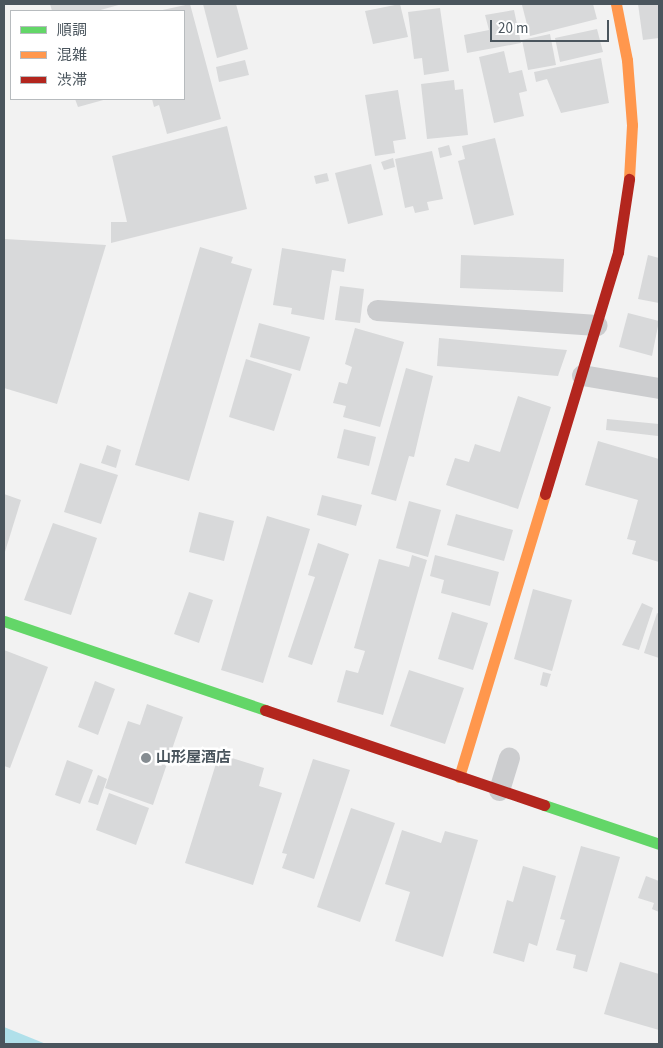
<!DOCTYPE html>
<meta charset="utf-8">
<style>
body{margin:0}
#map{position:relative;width:663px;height:1048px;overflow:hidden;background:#f2f2f2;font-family:"Source Sans 3","Noto Sans JP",sans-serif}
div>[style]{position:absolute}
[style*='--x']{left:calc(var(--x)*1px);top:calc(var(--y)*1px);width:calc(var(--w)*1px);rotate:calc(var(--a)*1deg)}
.water>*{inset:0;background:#b0e0ea}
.building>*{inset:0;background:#d8d9da}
.lane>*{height:21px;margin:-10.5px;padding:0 10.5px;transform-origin:10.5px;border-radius:10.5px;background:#cccdcf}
.fast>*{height:11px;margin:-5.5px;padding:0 5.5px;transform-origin:5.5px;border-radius:5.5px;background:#63d668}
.slow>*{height:11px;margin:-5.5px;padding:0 5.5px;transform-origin:5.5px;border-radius:5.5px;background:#ff974d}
.jam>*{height:11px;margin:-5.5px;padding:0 5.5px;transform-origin:5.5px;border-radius:5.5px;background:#b3261e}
.dots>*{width:14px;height:14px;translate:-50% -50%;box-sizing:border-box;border:2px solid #fff;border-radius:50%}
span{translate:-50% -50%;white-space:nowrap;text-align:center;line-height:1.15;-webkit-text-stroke:5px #fff;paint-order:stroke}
.poi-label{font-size:15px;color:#4a555d;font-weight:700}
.left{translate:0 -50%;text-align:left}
.frame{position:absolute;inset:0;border:5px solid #4a555d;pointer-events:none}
.legend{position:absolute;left:10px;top:10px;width:175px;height:90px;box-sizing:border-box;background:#fff;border:1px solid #b7bbbe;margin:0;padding:6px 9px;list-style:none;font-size:15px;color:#4a555d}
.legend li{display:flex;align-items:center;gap:10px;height:25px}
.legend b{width:25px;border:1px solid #b7bbbe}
.scale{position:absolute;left:490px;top:20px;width:119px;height:22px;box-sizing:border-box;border:2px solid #4a555d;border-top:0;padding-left:6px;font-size:15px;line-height:18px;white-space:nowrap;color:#4a555d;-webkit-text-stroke:4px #fff;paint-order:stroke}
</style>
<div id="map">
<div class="water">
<i style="clip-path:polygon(4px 1027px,46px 1044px,4px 1044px)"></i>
</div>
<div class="building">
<i style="clip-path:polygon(50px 4px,122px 4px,97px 11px,52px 11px)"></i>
<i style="clip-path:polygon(190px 4px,221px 119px,167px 134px,159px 105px,154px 107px,152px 99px,184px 99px,184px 11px,158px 11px)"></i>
<i style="clip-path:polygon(203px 4px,236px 4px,248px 49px,217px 58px)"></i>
<i style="clip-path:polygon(400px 4px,408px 37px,373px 44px,365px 11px)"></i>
<i style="clip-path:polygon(526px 4px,593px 4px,597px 19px,530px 36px,522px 5px)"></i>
<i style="clip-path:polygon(638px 4px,659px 4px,659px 38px,643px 40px)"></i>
<i style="clip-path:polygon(440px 8px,449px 71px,424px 75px,422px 58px,414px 59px,408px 12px)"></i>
<i style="clip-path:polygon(514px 10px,521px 43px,467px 53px,464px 35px,489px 30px,485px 15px)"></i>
<i style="clip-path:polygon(597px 29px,603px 52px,560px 62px,555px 38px)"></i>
<i style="clip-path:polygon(550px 34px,556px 65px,528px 70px,522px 40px)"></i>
<i style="clip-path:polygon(504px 51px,509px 73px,522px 70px,527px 91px,519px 93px,524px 116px,494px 123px,479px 57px)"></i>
<i style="clip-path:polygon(601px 58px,609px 103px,561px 113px,547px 79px,536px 82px,534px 72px)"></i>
<i style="clip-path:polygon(245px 60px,249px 75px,219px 82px,216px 67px)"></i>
<i style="clip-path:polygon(454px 80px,455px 90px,463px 89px,468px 135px,427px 139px,421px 84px)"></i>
<i style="clip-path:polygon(398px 90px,406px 139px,393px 141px,395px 153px,375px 156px,365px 95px)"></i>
<i style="clip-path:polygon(75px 99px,107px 99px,78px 107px)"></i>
<i style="clip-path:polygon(227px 126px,247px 209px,111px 243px,111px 222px,127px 222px,112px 156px)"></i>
<i style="clip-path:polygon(495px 138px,514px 215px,474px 225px,458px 161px,465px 159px,462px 146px)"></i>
<i style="clip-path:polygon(449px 145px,452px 155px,440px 158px,438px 148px)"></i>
<i style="clip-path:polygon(432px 151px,443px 199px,427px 202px,429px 210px,415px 213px,413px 206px,405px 208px,395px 159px)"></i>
<i style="clip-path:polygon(393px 158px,395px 167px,384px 170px,381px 162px)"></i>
<i style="clip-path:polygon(371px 164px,383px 215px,348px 224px,335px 173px)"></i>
<i style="clip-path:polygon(327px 173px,329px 181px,316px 184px,314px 176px)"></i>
<i style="clip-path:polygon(5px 239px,106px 245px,57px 404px,4px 388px)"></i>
<i style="clip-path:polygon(200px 247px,233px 257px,231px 263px,252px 269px,189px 481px,135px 465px)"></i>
<i style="clip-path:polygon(282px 248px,346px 259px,344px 272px,332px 270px,324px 320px,291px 314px,292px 308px,273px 305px)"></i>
<i style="clip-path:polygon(461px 255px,564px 259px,563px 292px,460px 288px)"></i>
<i style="clip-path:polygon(648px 255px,659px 258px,659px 303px,638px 299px)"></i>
<i style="clip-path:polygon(340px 286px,364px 289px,360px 323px,335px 320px)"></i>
<i style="clip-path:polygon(628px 313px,659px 321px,652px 356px,619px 347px)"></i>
<i style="clip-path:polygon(259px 323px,310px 337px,300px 371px,250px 357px)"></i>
<i style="clip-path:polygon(355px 328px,404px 342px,380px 427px,343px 417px,346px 406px,333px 403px,339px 382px,347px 384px,352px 367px,345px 364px)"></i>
<i style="clip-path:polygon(439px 338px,567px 350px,558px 376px,437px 366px)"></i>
<i style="clip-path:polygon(246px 359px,292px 374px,274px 431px,229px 417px)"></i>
<i style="clip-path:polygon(406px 368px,433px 376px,414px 457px,409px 456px,396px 501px,371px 494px)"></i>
<i style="clip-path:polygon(518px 396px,551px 407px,518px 509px,446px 485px,455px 458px,469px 462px,475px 444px,500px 452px)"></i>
<i style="clip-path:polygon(607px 419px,659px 424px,658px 436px,606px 430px)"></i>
<i style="clip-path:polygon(344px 429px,376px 437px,369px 466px,337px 458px)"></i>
<i style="clip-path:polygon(598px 441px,659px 459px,659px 562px,632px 554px,636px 541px,627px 539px,638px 500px,585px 485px)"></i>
<i style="clip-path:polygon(107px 445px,121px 450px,116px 468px,101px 463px)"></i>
<i style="clip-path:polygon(80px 463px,118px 475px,101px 524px,64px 512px)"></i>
<i style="clip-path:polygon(4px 494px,21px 500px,4px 555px)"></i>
<i style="clip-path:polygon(322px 495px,362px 505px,356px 526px,317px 515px)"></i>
<i style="clip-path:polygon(409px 501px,441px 510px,428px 557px,396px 548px)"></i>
<i style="clip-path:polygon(199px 512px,234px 521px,224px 561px,189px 552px)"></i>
<i style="clip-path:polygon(456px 514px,513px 530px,504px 561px,447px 545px)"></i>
<i style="clip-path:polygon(267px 516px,310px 529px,263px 683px,221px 670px)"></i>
<i style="clip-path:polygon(53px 523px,97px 538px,71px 615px,24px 600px)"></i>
<i style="clip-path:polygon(318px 543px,349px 554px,312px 665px,288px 657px,315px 577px,308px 575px)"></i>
<i style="clip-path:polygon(412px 555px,427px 560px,383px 715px,337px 702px,346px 670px,358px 673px,365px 651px,354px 648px,379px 559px,409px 567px)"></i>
<i style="clip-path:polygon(435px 555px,499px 572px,490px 606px,441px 593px,444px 580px,430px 576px)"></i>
<i style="clip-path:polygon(533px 589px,572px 600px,552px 671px,514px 659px)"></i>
<i style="clip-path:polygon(189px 592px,213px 600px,199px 643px,174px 634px)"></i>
<i style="clip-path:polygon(642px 603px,653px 608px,639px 650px,622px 645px)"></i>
<i style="clip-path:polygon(452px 612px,488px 623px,473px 670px,438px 659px)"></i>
<i style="clip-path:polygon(657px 613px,659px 614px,659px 658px,644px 653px)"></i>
<i style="clip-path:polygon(4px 650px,48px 667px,10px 768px,4px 766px)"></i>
<i style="clip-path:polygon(409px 670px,464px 688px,445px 744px,390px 726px)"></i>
<i style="clip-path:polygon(543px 672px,551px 674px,547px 687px,540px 685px)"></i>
<i style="clip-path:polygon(95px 681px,115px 689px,98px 735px,78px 727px)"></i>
<i style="clip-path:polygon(147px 704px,183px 717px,153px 805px,105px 788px,128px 721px,140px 725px)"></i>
<i style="clip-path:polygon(219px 754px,264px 768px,259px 786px,282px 793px,253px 885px,185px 863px)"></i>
<i style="clip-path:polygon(313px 759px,350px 770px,314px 879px,282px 868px,287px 854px,282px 853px)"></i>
<i style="clip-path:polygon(67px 760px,93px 770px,80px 804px,55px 795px)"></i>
<i style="clip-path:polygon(98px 775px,107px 779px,98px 805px,88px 802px)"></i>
<i style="clip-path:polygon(109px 793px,149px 808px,136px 845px,96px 830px)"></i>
<i style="clip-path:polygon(351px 808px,395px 823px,360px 922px,317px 907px)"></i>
<i style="clip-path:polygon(402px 830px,441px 843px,445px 831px,478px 840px,443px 957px,395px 941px,410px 892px,385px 884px)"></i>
<i style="clip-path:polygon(581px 846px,620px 857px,587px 972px,573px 968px,576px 955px,556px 950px,565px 920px,560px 919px)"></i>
<i style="clip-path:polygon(523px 866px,556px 876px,537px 946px,529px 943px,524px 962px,493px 953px,507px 900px,513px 902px)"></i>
<i style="clip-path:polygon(646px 876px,659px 881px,659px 912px,652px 909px,654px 903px,638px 898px)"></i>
<i style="clip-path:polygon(620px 962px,659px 974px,659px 1030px,604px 1014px)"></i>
</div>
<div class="lane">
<i style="--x:377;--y:310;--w:220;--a:3.9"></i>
<i style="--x:582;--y:375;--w:78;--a:9.6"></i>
<i style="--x:499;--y:790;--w:34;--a:-73"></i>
</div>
<div class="fast">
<i style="--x:4;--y:621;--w:276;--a:18.8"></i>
<i style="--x:544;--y:805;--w:121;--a:18.7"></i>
</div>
<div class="slow">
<i style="--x:616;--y:4;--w:57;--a:78.9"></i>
<i style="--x:627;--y:60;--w:65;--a:85.6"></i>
<i style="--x:632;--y:125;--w:54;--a:93.2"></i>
<i style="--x:459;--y:777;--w:296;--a:-73.1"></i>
</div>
<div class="jam">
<i style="--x:545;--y:494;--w:253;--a:-73.2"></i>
<i style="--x:618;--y:252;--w:74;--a:-81.4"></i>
<i style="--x:265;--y:710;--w:295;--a:18.8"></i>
</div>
<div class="dots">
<i style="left:146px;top:758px;background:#858c91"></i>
</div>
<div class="poi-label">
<span class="left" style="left:156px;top:758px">山形屋酒店</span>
</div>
<div class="frame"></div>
<ul class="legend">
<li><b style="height:6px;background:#63d668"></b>順調</li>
<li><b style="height:6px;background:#ff974d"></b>混雑</li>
<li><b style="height:6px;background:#b3261e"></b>渋滞</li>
</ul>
<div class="scale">20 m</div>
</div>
